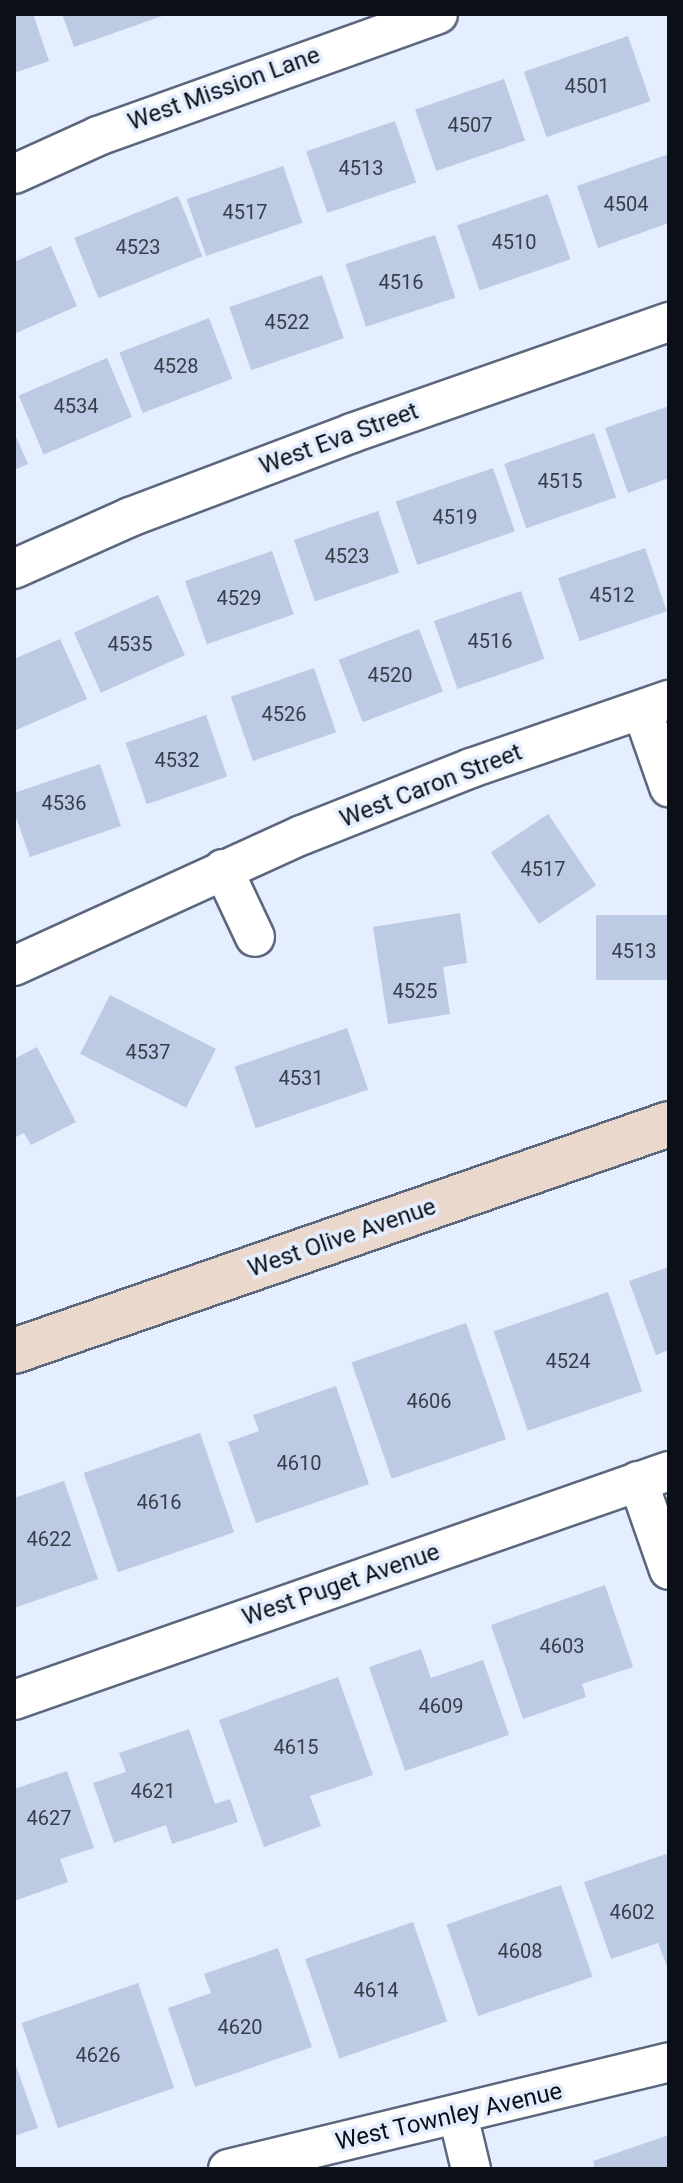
<!DOCTYPE html>
<style>
body{margin:0}
#map{position:relative;width:683px;height:2183px;overflow:hidden;background:#e5eefe;font-family:Roboto,sans-serif}
div>[style]{position:absolute}
.building>*{inset:0;background:#bccae4;transform-origin:0 0}
.roads{filter:drop-shadow(2px 0 #5b677d) drop-shadow(-2px 0 #5b677d) drop-shadow(0 2px #5b677d) drop-shadow(0 -2px #5b677d)}
.minor>*{height:38px;margin:-19px;padding:0 19px;transform-origin:19px;border-radius:19px;background:#fff}
.secondary>*{height:44px;margin:-22px;padding:0 22px;transform-origin:22px;border-radius:22px;background:#ebd8cd}
span{translate:-50% -50%;white-space:nowrap;text-align:center;line-height:1.15;-webkit-text-stroke:7px #e5eefe;paint-order:stroke}
.number-label{font-size:20px;color:#373e4b}
.number-label span{-webkit-text-stroke-width:0}
.street-label{font-size:24px;color:#0b1018}
.frame{position:absolute;inset:0;border:16px solid #0b1018;pointer-events:none}
</style>
<div id="map">
<div class="building">
<div style="clip-path:polygon(14px 14px,33px 14px,49px 61px,14px 73px)"></div>
<div style="clip-path:polygon(62px 14px,168px 14px,74px 47px)"></div>
<div style="left:628px;top:36px;width:69px;height:110px;rotate:71deg"></div>
<div style="left:504px;top:79px;width:65px;height:94px;rotate:71deg"></div>
<div style="left:395px;top:121px;width:65px;height:94px;rotate:71deg"></div>
<div style="clip-path:polygon(669px 154px,669px 223px,598px 248px,577px 186px)"></div>
<div style="left:283px;top:166px;width:60px;height:102px;rotate:71deg"></div>
<div style="left:548px;top:194px;width:69px;height:96px;rotate:71deg"></div>
<div style="left:178px;top:196px;width:65px;height:112px;rotate:68deg"></div>
<div style="left:435px;top:235px;width:66px;height:94px;rotate:72deg"></div>
<div style="clip-path:polygon(51px 246px,77px 306px,14px 334px,14px 262px)"></div>
<div style="left:322px;top:275px;width:67px;height:98px;rotate:71deg"></div>
<div style="left:209px;top:318px;width:65px;height:96px;rotate:69deg"></div>
<div style="left:107px;top:358px;width:64px;height:96px;rotate:67deg"></div>
<div style="clip-path:polygon(669px 406px,669px 478px,628px 493px,605px 428px)"></div>
<div style="clip-path:polygon(14px 432px,28px 464px,14px 470px)"></div>
<div style="left:594px;top:433px;width:68px;height:95px;rotate:71deg"></div>
<div style="left:493px;top:468px;width:67px;height:103px;rotate:71deg"></div>
<div style="left:378px;top:511px;width:65px;height:89px;rotate:71deg"></div>
<div style="left:645px;top:548px;width:67px;height:92px;rotate:71deg"></div>
<div style="left:272px;top:551px;width:67px;height:92px;rotate:71deg"></div>
<div style="left:521px;top:591px;width:72px;height:92px;rotate:71deg"></div>
<div style="left:158px;top:595px;width:66px;height:92px;rotate:66deg"></div>
<div style="left:419px;top:629px;width:67px;height:86px;rotate:69deg"></div>
<div style="clip-path:polygon(60px 639px,87px 699px,14px 731px,14px 659px)"></div>
<div style="left:314px;top:668px;width:68px;height:88px;rotate:71deg"></div>
<div style="left:206px;top:715px;width:65px;height:85px;rotate:71deg"></div>
<div style="clip-path:polygon(100px 764px,121px 826px,30px 857px,14px 812px,14px 793px)"></div>
<div style="left:548px;top:814px;width:86px;height:69px;rotate:56deg"></div>
<div style="clip-path:polygon(460px 913px,467px 963px,443px 967px,450px 1014px,388px 1024px,373px 927px)"></div>
<div style="left:669px;top:915px;width:65px;height:73px;rotate:90deg"></div>
<div style="left:110px;top:995px;width:119px;height:66px;rotate:27deg"></div>
<div style="left:347px;top:1028px;width:65px;height:119px;rotate:71deg"></div>
<div style="clip-path:polygon(37px 1047px,76px 1122px,31px 1145px,24px 1133px,14px 1138px,14px 1059px)"></div>
<div style="clip-path:polygon(669px 1267px,669px 1350px,656px 1355px,629px 1281px)"></div>
<div style="left:608px;top:1292px;width:105px;height:121px;rotate:71deg"></div>
<div style="left:466px;top:1323px;width:123px;height:121px;rotate:71deg"></div>
<div style="clip-path:polygon(336px 1386px,369px 1484px,256px 1523px,228px 1442px,259px 1431px,253px 1415px)"></div>
<div style="left:200px;top:1433px;width:105px;height:123px;rotate:71deg"></div>
<div style="clip-path:polygon(64px 1481px,98px 1579px,14px 1608px,14px 1498px)"></div>
<div style="clip-path:polygon(605px 1585px,633px 1667px,582px 1684px,586px 1697px,523px 1719px,491px 1625px)"></div>
<div style="clip-path:polygon(421px 1649px,431px 1678px,483px 1660px,509px 1735px,405px 1771px,369px 1667px)"></div>
<div style="clip-path:polygon(338px 1677px,373px 1775px,310px 1796px,321px 1826px,264px 1847px,219px 1720px)"></div>
<div style="clip-path:polygon(189px 1729px,215px 1804px,230px 1799px,238px 1822px,172px 1844px,166px 1825px,114px 1843px,93px 1783px,126px 1772px,119px 1753px)"></div>
<div style="clip-path:polygon(67px 1771px,94px 1848px,60px 1859px,68px 1882px,14px 1901px,14px 1789px)"></div>
<div style="clip-path:polygon(669px 1853px,669px 1972px,658px 1943px,611px 1959px,584px 1882px)"></div>
<div style="left:561px;top:1885px;width:97px;height:121px;rotate:71deg"></div>
<div style="left:413px;top:1922px;width:105px;height:114px;rotate:71deg"></div>
<div style="clip-path:polygon(278px 1948px,312px 2047px,195px 2087px,168px 2008px,211px 1993px,204px 1974px)"></div>
<div style="left:138px;top:1983px;width:111px;height:123px;rotate:71deg"></div>
<div style="clip-path:polygon(14px 2060px,38px 2128px,14px 2136px)"></div>
<div style="clip-path:polygon(669px 2135px,669px 2169px,595px 2169px,593px 2161px)"></div>
</div>
<div class="roads">
<div class="minor">
<div style="left:14px;top:174px;width:92px;rotate:-24.3deg"></div>
<div style="left:98px;top:136px;width:361px;rotate:-19.7deg"></div>
<div style="left:14px;top:569px;width:127px;rotate:-24.1deg"></div>
<div style="left:130px;top:517px;width:237px;rotate:-20.7deg"></div>
<div style="left:352px;top:433px;width:336px;rotate:-19.3deg"></div>
<div style="left:642px;top:710px;width:82px;rotate:70.7deg"></div>
<div style="left:223px;top:869px;width:75px;rotate:64.8deg"></div>
<div style="left:14px;top:966px;width:316px;rotate:-24.5deg"></div>
<div style="left:302px;top:835px;width:182px;rotate:-21.6deg"></div>
<div style="left:471px;top:768px;width:209px;rotate:-19deg"></div>
<div style="left:638px;top:1481px;width:94px;rotate:70.8deg"></div>
<div style="left:14px;top:1700px;width:694px;rotate:-19.27deg"></div>
<div style="left:458px;top:2115px;width:56px;rotate:76.5deg"></div>
<div style="left:228px;top:2169px;width:454px;rotate:-13.6deg"></div>
</div>
<div class="secondary">
<div style="left:14px;top:1351px;width:693px;rotate:-19.11deg"></div>
</div>
</div>
<div class="number-label">
<span style="left:587px;top:86px">4501</span>
<span style="left:470px;top:125px">4507</span>
<span style="left:361px;top:168px">4513</span>
<span style="left:626px;top:204px">4504</span>
<span style="left:245px;top:212px">4517</span>
<span style="left:514px;top:242px">4510</span>
<span style="left:138px;top:247px">4523</span>
<span style="left:401px;top:282px">4516</span>
<span style="left:287px;top:322px">4522</span>
<span style="left:176px;top:366px">4528</span>
<span style="left:76px;top:406px">4534</span>
<span style="left:560px;top:481px">4515</span>
<span style="left:455px;top:517px">4519</span>
<span style="left:347px;top:556px">4523</span>
<span style="left:612px;top:595px">4512</span>
<span style="left:239px;top:598px">4529</span>
<span style="left:490px;top:641px">4516</span>
<span style="left:130px;top:644px">4535</span>
<span style="left:390px;top:675px">4520</span>
<span style="left:284px;top:714px">4526</span>
<span style="left:177px;top:760px">4532</span>
<span style="left:64px;top:803px">4536</span>
<span style="left:543px;top:869px">4517</span>
<span style="left:634px;top:951px">4513</span>
<span style="left:415px;top:991px">4525</span>
<span style="left:148px;top:1052px">4537</span>
<span style="left:301px;top:1078px">4531</span>
<span style="left:568px;top:1361px">4524</span>
<span style="left:429px;top:1401px">4606</span>
<span style="left:299px;top:1463px">4610</span>
<span style="left:159px;top:1502px">4616</span>
<span style="left:49px;top:1539px">4622</span>
<span style="left:562px;top:1646px">4603</span>
<span style="left:441px;top:1706px">4609</span>
<span style="left:296px;top:1747px">4615</span>
<span style="left:153px;top:1791px">4621</span>
<span style="left:49px;top:1818px">4627</span>
<span style="left:632px;top:1912px">4602</span>
<span style="left:520px;top:1951px">4608</span>
<span style="left:376px;top:1990px">4614</span>
<span style="left:240px;top:2027px">4620</span>
<span style="left:98px;top:2055px">4626</span>
</div>
<div class="street-label">
<span style="left:224px;top:89px;rotate:-20deg">West Mission Lane</span>
<span style="left:339px;top:439px;rotate:-20deg">West Eva Street</span>
<span style="left:431px;top:786px;rotate:-21deg">West Caron Street</span>
<span style="left:342px;top:1238px;rotate:-19deg">West Olive Avenue</span>
<span style="left:341px;top:1585px;rotate:-19deg">West Puget Avenue</span>
<span style="left:449px;top:2117px;rotate:-13deg">West Townley Avenue</span>
</div>
<div class="frame"></div>
</div>
